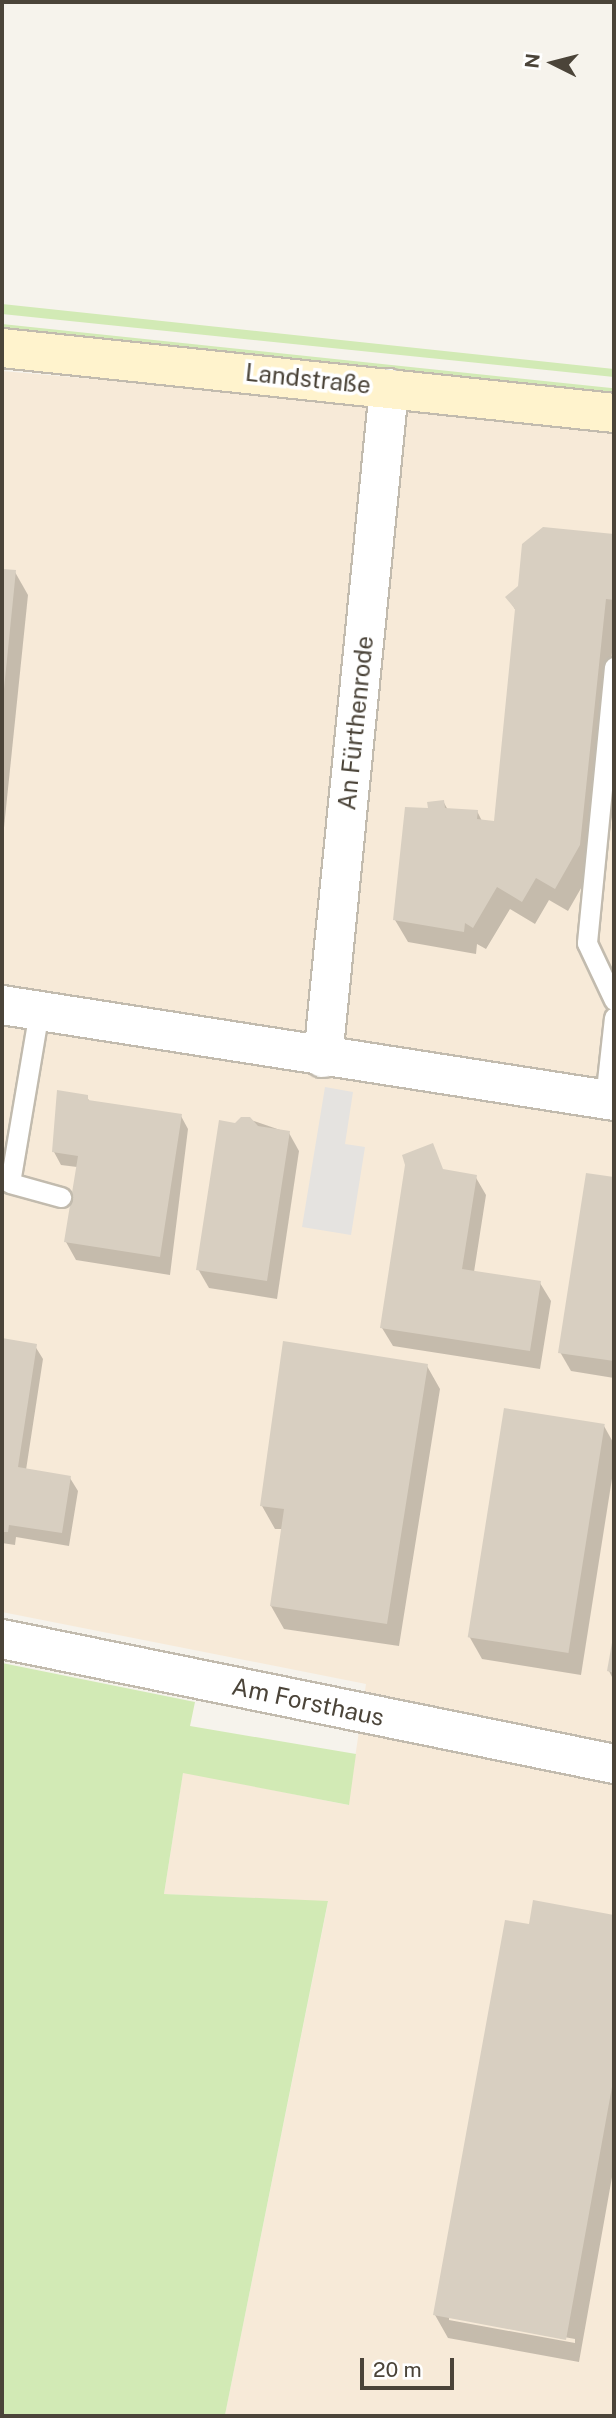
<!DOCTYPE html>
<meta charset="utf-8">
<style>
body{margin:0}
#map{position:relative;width:616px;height:2418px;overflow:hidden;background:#f6f3ec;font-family:"Public Sans",sans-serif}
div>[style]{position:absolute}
.commercial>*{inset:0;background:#f7ead8}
.green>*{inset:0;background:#d2eab5;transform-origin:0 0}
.parking>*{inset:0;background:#e5e3e0}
.shadow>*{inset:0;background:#0003}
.building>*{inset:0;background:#d8cfc1;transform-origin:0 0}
.roads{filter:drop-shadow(2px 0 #c2bbae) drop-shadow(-2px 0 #c2bbae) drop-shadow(0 2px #c2bbae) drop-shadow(0 -2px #c2bbae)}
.lane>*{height:19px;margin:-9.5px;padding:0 9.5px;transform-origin:9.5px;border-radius:9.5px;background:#fff}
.street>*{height:38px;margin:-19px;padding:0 19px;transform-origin:19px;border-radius:19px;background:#fff}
.secondary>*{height:38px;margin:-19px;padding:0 19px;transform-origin:19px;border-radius:19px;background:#fff3cd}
span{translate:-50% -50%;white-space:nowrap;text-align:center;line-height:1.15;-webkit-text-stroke:7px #fff;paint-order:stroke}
.street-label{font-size:24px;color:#4b4439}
.frame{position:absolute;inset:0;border:4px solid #4b4439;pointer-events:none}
.north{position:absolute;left:518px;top:28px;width:70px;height:70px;-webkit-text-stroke:5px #fff;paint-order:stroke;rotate:276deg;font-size:19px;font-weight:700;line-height:28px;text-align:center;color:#4b4439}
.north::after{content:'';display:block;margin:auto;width:24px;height:32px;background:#4b4439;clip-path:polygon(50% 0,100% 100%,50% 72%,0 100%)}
.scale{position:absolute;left:360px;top:2358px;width:94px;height:32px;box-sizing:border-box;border:4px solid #4b4439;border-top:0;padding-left:9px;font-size:21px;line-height:24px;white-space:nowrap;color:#4b4439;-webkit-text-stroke:5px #fff;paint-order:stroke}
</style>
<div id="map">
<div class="commercial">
<div style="clip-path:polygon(2px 371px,303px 397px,614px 433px,614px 2416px,225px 2415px,328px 1902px,164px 1894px,183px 1772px,348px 1805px,366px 1684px,2px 1612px)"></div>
</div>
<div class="green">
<div style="clip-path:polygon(2px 304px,614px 369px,614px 377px,2px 314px)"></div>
<div style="left:2px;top:324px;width:615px;height:10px;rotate:6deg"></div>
<div style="clip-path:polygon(2px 1663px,195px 1702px,190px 1726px,356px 1754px,349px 1805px,183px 1773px,164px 1894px,328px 1901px,225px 2415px,229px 2416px,2px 2416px)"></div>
</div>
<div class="parking">
<div style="clip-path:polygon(325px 1087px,353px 1092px,345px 1144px,365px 1147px,351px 1235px,302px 1227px)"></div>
</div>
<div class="shadow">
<div style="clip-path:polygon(543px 529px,614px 536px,614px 631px,592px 869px,568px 911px,549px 900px,535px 924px,510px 909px,486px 949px,477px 944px,476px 954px,408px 942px,395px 920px,431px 810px,443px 801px,448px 810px,477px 811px,482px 821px,495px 822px,517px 613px,508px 597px,519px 587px)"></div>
<div style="clip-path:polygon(2px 571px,15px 572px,28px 595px,2px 847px)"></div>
<div style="clip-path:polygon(87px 1097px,90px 1102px,181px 1116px,188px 1129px,170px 1275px,76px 1260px,66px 1242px,77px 1167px,61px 1165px,54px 1152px)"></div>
<div style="clip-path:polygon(245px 1118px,289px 1133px,299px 1151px,277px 1299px,209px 1288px,198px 1269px)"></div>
<div style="clip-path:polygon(443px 1171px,475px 1176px,486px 1195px,474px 1272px,540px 1283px,551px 1301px,540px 1369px,393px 1346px,382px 1328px)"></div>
<div style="clip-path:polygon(588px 1175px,614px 1179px,614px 1378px,571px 1371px,560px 1352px)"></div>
<div style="clip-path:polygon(2px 1340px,35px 1346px,43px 1359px,26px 1470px,70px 1478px,78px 1491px,69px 1546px,16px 1537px,15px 1545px,2px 1543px)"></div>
<div style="clip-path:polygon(427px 1366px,440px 1389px,399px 1646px,284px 1629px,271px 1606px,283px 1529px,275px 1529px,262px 1506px)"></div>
<div style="clip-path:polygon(604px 1426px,614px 1444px,614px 1466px,581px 1675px,482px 1659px,469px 1636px)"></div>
<div style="clip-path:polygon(614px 1639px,614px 1681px,609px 1671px)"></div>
<div style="clip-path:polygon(evenodd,535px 1902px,614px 1917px,614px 2166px,579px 2362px,448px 2338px,435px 2315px,535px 1902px,449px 2316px,575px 2339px,575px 2343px,449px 2320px,449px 2316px)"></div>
</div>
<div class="building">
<div style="clip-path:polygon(543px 527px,614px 534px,614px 600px,606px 599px,580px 845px,555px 889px,536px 878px,522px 902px,497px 887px,473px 928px,465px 923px,464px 932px,393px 920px,405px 807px,428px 808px,427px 802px,444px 800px,445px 808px,478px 810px,477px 819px,494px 821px,515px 609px,505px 597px,518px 586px,522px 544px)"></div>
<div style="clip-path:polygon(2px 569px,16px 570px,4px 689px,2px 689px)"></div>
<div style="clip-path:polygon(57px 1090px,88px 1095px,88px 1100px,182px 1114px,160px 1257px,64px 1242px,78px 1156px,52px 1152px)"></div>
<div style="clip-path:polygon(241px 1117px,250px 1117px,258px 1126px,290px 1131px,267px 1281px,196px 1270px,219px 1120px,235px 1123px)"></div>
<div style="clip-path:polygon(433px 1143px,443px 1169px,477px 1175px,462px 1269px,541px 1281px,530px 1351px,380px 1328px,405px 1165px,402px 1155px)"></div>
<div style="clip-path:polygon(586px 1173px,614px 1177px,614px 1361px,558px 1353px)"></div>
<div style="clip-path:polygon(2px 1338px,37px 1344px,18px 1467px,71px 1476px,62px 1533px,9px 1525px,8px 1532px,2px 1532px)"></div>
<div style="clip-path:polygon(283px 1341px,428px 1364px,387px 1624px,270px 1606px,284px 1509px,260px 1506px)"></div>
<div style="left:504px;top:1408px;width:102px;height:232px;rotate:9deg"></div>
<div style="clip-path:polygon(613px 1637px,614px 1637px,614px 1673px,607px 1671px)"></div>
<div style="clip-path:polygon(533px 1900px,614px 1915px,614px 2076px,566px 2340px,433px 2315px,505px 1920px,529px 1924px)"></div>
</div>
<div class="roads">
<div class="lane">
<div style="left:614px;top:667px;width:277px;rotate:95.6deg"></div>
<div style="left:587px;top:943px;width:63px;rotate:64.7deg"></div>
<div style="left:39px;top:1011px;width:174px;rotate:99.6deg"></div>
<div style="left:10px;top:1183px;width:53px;rotate:15.4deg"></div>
<div style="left:605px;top:1099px;width:82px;rotate:-83.7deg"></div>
</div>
<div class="street">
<div style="left:2px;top:1005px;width:619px;rotate:8.91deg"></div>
<div style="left:323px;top:1058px;width:673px;rotate:-84.37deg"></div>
<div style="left:2px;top:1639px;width:625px;rotate:11.54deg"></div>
</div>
<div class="secondary">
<div style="left:2px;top:348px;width:615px;rotate:6.06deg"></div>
</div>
</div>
<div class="street-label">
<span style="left:308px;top:379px;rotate:6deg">Landstraße</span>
<span style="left:356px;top:723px;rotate:-84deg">An Fürthenrode</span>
<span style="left:308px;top:1702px;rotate:12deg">Am Forsthaus</span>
</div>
<div class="frame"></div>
<div class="north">N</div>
<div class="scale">20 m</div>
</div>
